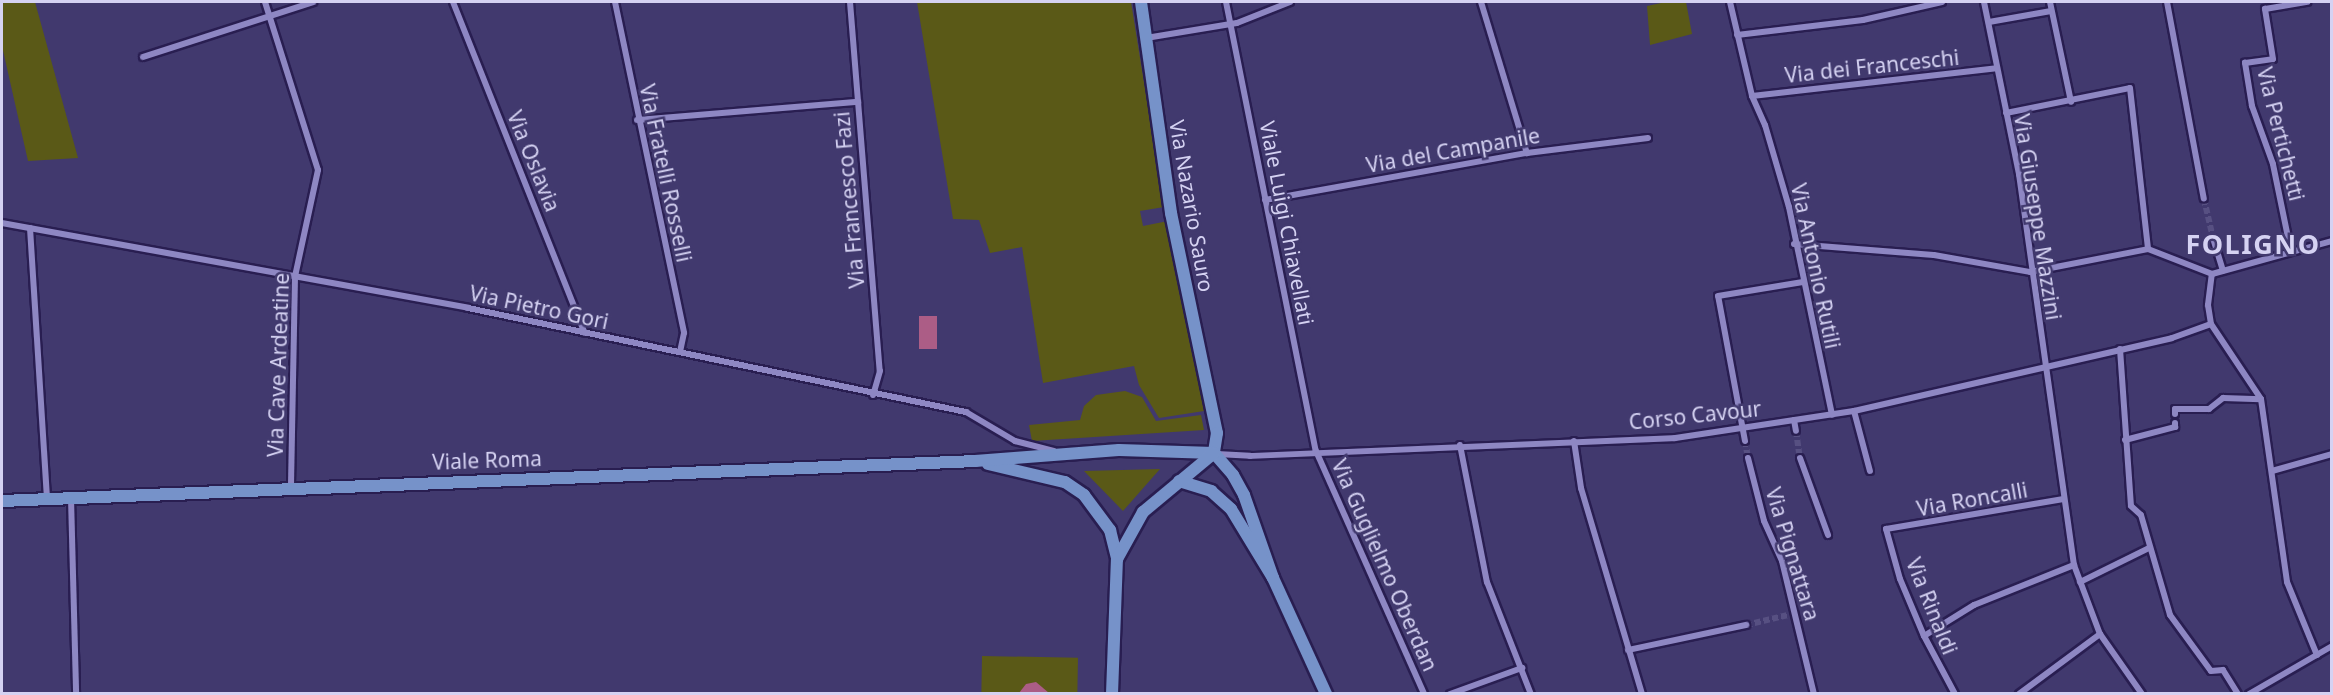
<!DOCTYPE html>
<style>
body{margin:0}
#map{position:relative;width:2333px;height:695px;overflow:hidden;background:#41396e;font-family:"Noto Sans",sans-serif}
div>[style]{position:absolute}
.green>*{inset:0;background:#5a5917;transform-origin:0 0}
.water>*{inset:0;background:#ac5d86;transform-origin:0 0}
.street-tunnel>*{height:6px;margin-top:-3px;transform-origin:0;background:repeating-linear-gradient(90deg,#575082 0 6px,transparent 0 9px)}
.roads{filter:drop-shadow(2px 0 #291e51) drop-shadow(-2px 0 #291e51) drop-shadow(0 2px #291e51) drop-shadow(0 -2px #291e51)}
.street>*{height:6px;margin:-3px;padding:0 3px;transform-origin:3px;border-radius:3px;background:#8e87c3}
.secondary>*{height:12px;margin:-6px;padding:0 6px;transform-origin:6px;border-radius:6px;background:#7692c9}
span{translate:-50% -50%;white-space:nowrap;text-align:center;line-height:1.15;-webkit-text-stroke:5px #41396e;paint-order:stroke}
.street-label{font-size:21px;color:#d5d2f2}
.district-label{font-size:27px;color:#d5d2f2;font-weight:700;letter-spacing:1.5px}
.frame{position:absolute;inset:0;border:3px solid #d5d2f2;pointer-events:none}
</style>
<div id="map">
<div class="green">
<div style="clip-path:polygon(2px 2px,35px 2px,78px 158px,28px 161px,2px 46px)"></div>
<div style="clip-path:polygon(917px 2px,1131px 2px,1164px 207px,1140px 211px,1143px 226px,1168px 221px,1204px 411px,1159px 418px,1139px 385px,1134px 366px,1043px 383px,1022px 247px,990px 253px,979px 220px,953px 219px)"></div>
<div style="clip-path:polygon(1666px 2px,1686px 2px,1692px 34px,1650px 45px,1647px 6px)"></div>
<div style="clip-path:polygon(1125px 391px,1142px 397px,1156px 421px,1201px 415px,1204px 430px,1032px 441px,1029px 425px,1080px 420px,1084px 406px,1096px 395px)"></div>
<div style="clip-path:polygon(1160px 469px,1123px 511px,1084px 471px)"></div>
<div style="left:982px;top:656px;width:96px;height:37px;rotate:1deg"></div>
</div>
<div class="water">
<div style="left:919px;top:316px;width:18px;height:33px"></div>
<div style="clip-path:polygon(1036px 682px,1049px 693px,1019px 693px,1026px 684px)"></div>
</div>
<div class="street-tunnel">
<div style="left:2204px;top:199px;width:40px;rotate:77deg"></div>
<div style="left:1796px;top:431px;width:27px;rotate:82deg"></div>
<div style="left:1745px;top:441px;width:17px;rotate:80deg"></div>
<div style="left:1746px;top:625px;width:43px;rotate:-13.4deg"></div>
</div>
<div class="roads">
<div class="street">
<div style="left:265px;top:2px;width:176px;rotate:72.5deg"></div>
<div style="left:318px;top:170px;width:108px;rotate:102.2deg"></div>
<div style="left:295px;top:276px;width:212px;rotate:91.1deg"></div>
<div style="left:453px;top:2px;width:356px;rotate:68.3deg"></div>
<div style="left:615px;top:2px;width:338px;rotate:78.2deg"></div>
<div style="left:684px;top:333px;width:19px;rotate:102deg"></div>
<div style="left:850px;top:2px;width:370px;rotate:85.4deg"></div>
<div style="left:880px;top:371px;width:25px;rotate:106deg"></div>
<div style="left:1226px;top:2px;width:458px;rotate:78.7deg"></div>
<div style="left:1316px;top:451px;width:266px;rotate:66deg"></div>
<div style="left:1481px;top:2px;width:158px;rotate:73.1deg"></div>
<div style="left:1730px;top:2px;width:97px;rotate:76.8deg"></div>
<div style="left:1752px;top:96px;width:32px;rotate:66deg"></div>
<div style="left:1765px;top:125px;width:85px;rotate:73.7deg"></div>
<div style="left:1789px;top:207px;width:212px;rotate:78.3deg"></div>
<div style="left:1984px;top:2px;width:176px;rotate:78.5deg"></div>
<div style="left:2019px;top:174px;width:395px;rotate:82deg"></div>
<div style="left:2074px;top:565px;width:74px;rotate:69.4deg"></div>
<div style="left:2100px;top:634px;width:73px;rotate:55deg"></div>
<div style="left:2050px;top:2px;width:102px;rotate:78.1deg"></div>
<div style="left:2167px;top:2px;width:200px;rotate:79.4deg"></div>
<div style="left:1989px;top:22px;width:63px;rotate:-10.1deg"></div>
<div style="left:1737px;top:35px;width:127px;rotate:-6.8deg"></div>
<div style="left:1863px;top:20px;width:81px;rotate:-12.8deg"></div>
<div style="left:1146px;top:38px;width:92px;rotate:-9.4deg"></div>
<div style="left:1237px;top:23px;width:57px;rotate:-21.6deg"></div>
<div style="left:143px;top:57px;width:179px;rotate:-17.9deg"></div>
<div style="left:1752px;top:96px;width:246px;rotate:-6.5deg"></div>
<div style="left:2006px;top:113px;width:126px;rotate:-11.4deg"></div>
<div style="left:2130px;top:88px;width:162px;rotate:83.6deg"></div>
<div style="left:637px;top:120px;width:222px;rotate:-4.7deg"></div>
<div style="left:1265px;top:200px;width:266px;rotate:-10.2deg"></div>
<div style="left:1527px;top:153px;width:122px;rotate:-7.1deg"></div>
<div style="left:2px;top:223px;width:474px;rotate:10.3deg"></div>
<div style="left:468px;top:308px;width:509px;rotate:11.8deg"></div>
<div style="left:966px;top:412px;width:57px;rotate:30.6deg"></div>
<div style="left:1015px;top:441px;width:40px;rotate:14.4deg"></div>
<div style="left:30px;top:228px;width:272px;rotate:86.4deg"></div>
<div style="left:2213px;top:238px;width:34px;rotate:73deg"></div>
<div style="left:1794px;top:244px;width:140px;rotate:4.5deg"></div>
<div style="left:1934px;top:255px;width:97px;rotate:10deg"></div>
<div style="left:2030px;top:272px;width:120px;rotate:-11deg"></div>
<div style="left:2148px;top:249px;width:69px;rotate:21.3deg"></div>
<div style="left:2212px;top:274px;width:124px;rotate:-15.4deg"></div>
<div style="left:2291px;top:252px;width:90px;rotate:-101.6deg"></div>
<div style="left:2273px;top:164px;width:62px;rotate:-109.9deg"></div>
<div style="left:2252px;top:106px;width:44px;rotate:-99.2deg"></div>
<div style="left:2245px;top:63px;width:28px;rotate:-8deg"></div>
<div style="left:2273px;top:59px;width:51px;rotate:-99.1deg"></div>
<div style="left:2265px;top:9px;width:43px;rotate:-9.5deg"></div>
<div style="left:2211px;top:324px;width:90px;rotate:56.3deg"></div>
<div style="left:2120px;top:349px;width:157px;rotate:86deg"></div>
<div style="left:2131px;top:506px;width:13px;rotate:42deg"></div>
<div style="left:2141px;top:515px;width:104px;rotate:73.8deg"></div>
<div style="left:2170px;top:615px;width:69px;rotate:53.8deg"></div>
<div style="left:2211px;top:671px;width:12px;rotate:-5deg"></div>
<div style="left:2223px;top:670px;width:28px;rotate:58deg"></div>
<div style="left:1854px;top:411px;width:62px;rotate:75.1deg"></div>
<div style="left:2175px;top:414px;width:5px;rotate:-90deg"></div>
<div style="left:2175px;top:409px;width:34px"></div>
<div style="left:2209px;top:409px;width:18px;rotate:-38deg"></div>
<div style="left:2223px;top:398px;width:38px;rotate:2deg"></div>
<div style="left:2261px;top:399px;width:185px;rotate:81.9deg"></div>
<div style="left:2287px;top:582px;width:79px;rotate:67.7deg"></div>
<div style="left:1794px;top:420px;width:11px;rotate:80deg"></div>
<div style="left:2125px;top:440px;width:52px;rotate:-14.6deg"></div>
<div style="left:2175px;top:427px;width:4px;rotate:-90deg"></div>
<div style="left:1574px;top:441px;width:48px;rotate:81.5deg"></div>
<div style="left:1581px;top:488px;width:215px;rotate:73.5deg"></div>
<div style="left:1745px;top:441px;width:147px;rotate:-100.5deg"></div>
<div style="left:1718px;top:296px;width:86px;rotate:-9.4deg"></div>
<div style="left:1460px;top:445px;width:140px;rotate:78.9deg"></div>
<div style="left:1487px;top:582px;width:120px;rotate:68.6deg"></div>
<div style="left:1217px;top:454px;width:33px;rotate:3deg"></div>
<div style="left:1250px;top:456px;width:425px;rotate:-2.4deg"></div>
<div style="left:1675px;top:438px;width:181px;rotate:-8.6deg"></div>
<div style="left:1854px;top:411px;width:326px;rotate:-12.9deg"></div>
<div style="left:2172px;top:338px;width:41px;rotate:-19.7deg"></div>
<div style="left:2211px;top:324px;width:19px;rotate:-99deg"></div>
<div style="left:2208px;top:305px;width:31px;rotate:-83deg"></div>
<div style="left:1748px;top:458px;width:65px;rotate:75.7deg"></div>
<div style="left:1764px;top:521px;width:44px;rotate:65.8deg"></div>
<div style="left:1782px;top:561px;width:137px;rotate:76.5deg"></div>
<div style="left:1800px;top:458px;width:82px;rotate:70deg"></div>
<div style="left:2272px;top:471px;width:62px;rotate:-15.8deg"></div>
<div style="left:71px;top:498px;width:196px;rotate:88.5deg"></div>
<div style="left:2080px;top:582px;width:77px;rotate:-26.2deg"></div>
<div style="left:1924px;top:636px;width:59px;rotate:-31.8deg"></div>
<div style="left:1974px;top:605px;width:108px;rotate:-21.8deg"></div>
<div style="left:1628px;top:650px;width:121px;rotate:-12deg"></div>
<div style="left:1450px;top:694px;width:77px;rotate:-19.9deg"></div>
<div style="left:1955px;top:694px;width:66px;rotate:-118.1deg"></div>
<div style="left:1924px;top:636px;width:62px;rotate:-112.8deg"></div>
<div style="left:1900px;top:579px;width:52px;rotate:-105.6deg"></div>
<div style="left:1886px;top:529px;width:180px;rotate:-9.6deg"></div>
<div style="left:2019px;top:694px;width:101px;rotate:-36.5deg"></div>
<div style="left:2249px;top:694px;width:96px;rotate:-30deg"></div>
</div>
<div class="secondary">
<div style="left:1141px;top:2px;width:213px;rotate:81.9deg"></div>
<div style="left:1171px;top:213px;width:225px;rotate:78.2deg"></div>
<div style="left:1217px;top:433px;width:20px;rotate:99deg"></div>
<div style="left:1214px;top:453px;width:29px;rotate:49deg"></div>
<div style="left:1233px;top:475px;width:23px;rotate:61deg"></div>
<div style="left:1244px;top:495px;width:88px;rotate:70.7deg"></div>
<div style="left:988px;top:464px;width:79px;rotate:13.2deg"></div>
<div style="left:1065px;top:482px;width:23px;rotate:34deg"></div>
<div style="left:1084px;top:495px;width:44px;rotate:53.4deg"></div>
<div style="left:1110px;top:530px;width:30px;rotate:76deg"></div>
<div style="left:1179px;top:481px;width:34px;rotate:17deg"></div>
<div style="left:1211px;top:491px;width:27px;rotate:42deg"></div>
<div style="left:1231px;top:509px;width:81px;rotate:58.7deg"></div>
<div style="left:1273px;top:578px;width:128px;rotate:65.4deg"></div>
<div style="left:2px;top:501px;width:974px;rotate:-2.35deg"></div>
<div style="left:975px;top:461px;width:144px;rotate:-4.4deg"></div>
<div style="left:1119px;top:450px;width:95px;rotate:1.8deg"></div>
<div style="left:1112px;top:694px;width:135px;rotate:-87.9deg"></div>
<div style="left:1117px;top:559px;width:54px;rotate:-61deg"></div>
<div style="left:1143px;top:512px;width:92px;rotate:-39.7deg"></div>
</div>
</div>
<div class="street-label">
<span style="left:1872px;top:66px;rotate:-6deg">Via dei Franceschi</span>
<span style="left:2281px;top:134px;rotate:76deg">Via Pertichetti</span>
<span style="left:1453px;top:150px;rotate:-10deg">Via del Campanile</span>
<span style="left:534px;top:161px;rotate:68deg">Via Oslavia</span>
<span style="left:666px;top:173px;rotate:78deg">Via Fratelli Rosselli</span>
<span style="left:849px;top:200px;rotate:-95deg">Via Francesco Fazi</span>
<span style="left:1192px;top:206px;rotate:80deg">Via Nazario Sauro</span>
<span style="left:2038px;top:217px;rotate:81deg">Via Giuseppe Mazzini</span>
<span style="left:1287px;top:223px;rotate:79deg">Viale Luigi Chiavellati</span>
<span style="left:1816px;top:266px;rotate:78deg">Via Antonio Rutili</span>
<span style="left:539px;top:307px;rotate:12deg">Via Pietro Gori</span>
<span style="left:278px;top:365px;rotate:-88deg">Via Cave Ardeatine</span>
<span style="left:1695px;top:415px;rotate:-6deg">Corso Cavour</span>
<span style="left:487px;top:460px;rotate:-2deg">Viale Roma</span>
<span style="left:1972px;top:499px;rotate:-10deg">Via Roncalli</span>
<span style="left:1793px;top:554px;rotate:73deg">Via Pignattara</span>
<span style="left:1385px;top:565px;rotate:66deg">Via Guglielmo Oberdan</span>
<span style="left:1932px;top:606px;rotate:68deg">Via Rinaldi</span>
</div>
<div class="district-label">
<span style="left:2253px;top:244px">FOLIGNO</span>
</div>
<div class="frame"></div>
</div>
